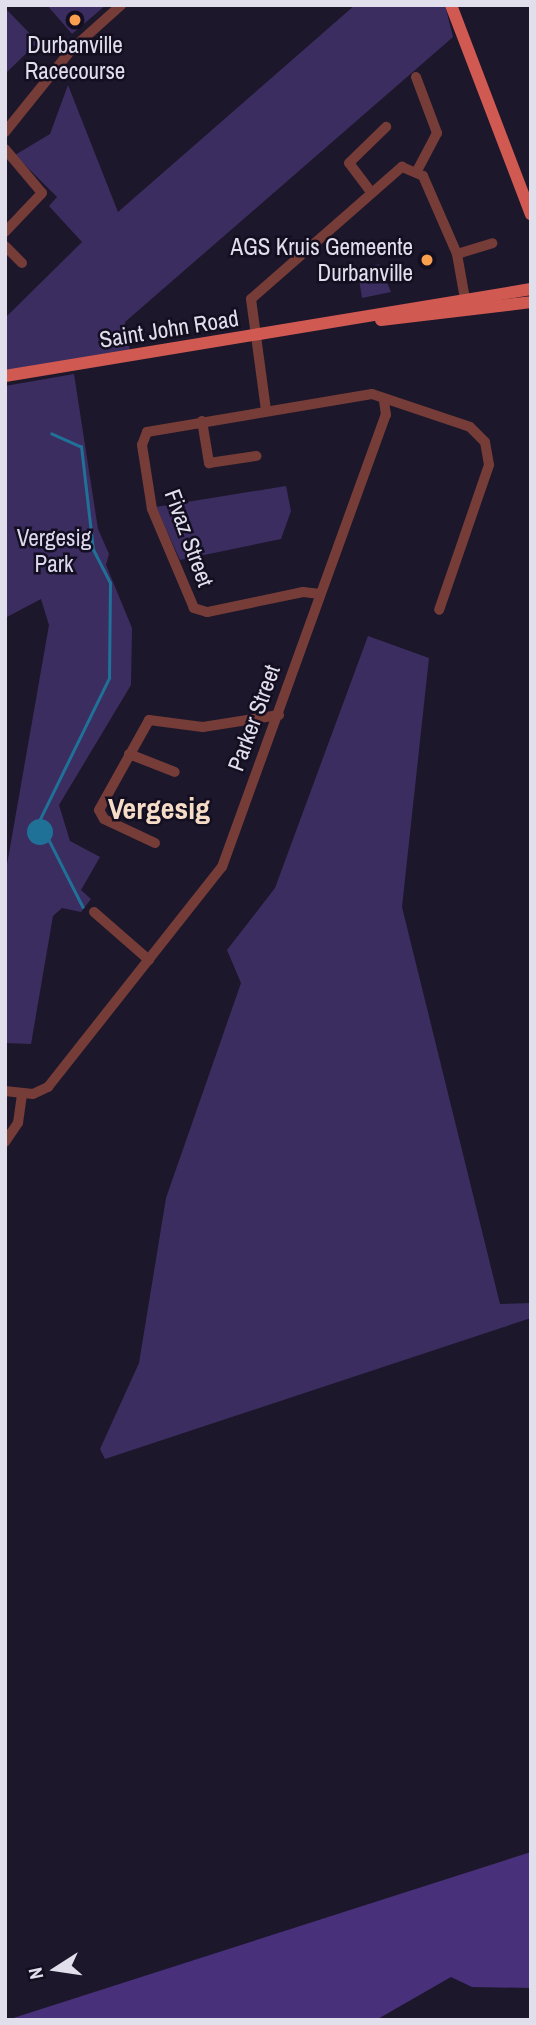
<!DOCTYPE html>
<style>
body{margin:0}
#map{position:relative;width:536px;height:2025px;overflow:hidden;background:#1c172a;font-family:"Archivo Narrow",sans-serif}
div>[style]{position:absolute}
.green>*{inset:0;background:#3c2d60}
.forest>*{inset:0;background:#48307a}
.water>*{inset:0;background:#207197}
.round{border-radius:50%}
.stream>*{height:2.5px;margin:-1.25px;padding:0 1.25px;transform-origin:1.25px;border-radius:1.25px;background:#207197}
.minor>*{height:10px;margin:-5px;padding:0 5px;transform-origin:5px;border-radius:5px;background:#763c38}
.major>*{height:12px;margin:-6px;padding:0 6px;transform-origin:6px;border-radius:6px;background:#d05952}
.dots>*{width:19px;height:19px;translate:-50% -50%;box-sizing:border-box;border:4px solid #130e20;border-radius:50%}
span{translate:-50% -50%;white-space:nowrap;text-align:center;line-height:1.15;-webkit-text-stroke:5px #130e20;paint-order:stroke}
.poi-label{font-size:23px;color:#e2dfed}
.right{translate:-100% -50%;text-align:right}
.street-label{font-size:23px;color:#e2dfed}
.park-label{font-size:23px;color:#dcd8ed}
.district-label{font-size:30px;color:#f6dcc7;font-weight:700}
.frame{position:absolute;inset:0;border:7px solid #e2dfed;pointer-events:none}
.north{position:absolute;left:21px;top:1934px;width:70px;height:70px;-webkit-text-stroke:5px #130e20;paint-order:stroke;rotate:258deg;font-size:19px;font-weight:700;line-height:28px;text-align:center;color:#e2dfed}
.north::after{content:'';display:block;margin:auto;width:24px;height:32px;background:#e2dfed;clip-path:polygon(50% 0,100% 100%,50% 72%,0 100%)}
</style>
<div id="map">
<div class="green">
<div style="clip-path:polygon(47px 5px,106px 5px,72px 34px)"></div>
<div style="clip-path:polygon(355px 5px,445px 5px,453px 37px,125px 322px,130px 351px,5px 371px,5px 318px,82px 242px,49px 206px,57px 197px,15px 155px,50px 134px,68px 85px,118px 212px)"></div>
<div style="clip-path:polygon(7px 10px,38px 42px,6px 73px,5px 11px)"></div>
<div style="clip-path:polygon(379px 264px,391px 292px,362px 298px,358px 273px)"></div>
<div style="clip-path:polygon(74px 374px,98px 529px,109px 554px,106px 565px,132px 628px,131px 685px,59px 805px,70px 841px,100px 857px,81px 890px,91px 899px,81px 912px,62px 908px,53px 916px,31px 1044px,5px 1043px,5px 876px,49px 625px,41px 599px,5px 618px,5px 386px)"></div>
<div style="clip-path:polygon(286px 486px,291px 511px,281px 539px,180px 560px,156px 507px)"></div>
<div style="clip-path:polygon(368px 636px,429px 658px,402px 907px,500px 1304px,531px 1303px,531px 1318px,105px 1459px,100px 1449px,139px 1363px,166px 1198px,241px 983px,227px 950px,275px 888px)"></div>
</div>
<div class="forest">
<div style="clip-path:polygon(531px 1852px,531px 1988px,472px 1987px,451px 1977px,376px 2020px,7px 2020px)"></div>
</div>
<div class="water">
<div class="round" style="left:27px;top:819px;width:26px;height:26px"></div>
</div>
<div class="stream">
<div style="left:40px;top:819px;width:157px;rotate:-63.9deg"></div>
<div style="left:109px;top:678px;width:95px;rotate:-89.4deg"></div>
<div style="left:110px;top:583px;width:37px;rotate:-117deg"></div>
<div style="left:93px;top:550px;width:104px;rotate:-96.6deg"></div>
<div style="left:81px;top:447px;width:32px;rotate:-156deg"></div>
<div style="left:48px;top:838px;width:77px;rotate:63.1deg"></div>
</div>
<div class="minor">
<div style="left:416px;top:77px;width:60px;rotate:69.4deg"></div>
<div style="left:437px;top:133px;width:41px;rotate:117.8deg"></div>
<div style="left:5px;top:132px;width:107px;rotate:-51.1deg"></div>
<div style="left:72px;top:49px;width:66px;rotate:-41.9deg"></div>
<div style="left:5px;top:149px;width:57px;rotate:49.9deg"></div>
<div style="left:42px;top:193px;width:54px;rotate:133.5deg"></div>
<div style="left:371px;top:192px;width:36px;rotate:-127deg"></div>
<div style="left:349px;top:163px;width:52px;rotate:-44.2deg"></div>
<div style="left:5px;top:246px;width:24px;rotate:45deg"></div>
<div style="left:457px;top:254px;width:37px;rotate:-17deg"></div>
<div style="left:266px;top:410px;width:112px;rotate:-97.7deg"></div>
<div style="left:251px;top:299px;width:201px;rotate:-41.2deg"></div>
<div style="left:402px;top:167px;width:23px;rotate:23deg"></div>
<div style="left:423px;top:176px;width:85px;rotate:66.4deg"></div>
<div style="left:457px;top:254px;width:46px;rotate:79.9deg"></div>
<div style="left:202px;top:421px;width:43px;rotate:80.5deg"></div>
<div style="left:209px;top:463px;width:48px;rotate:-8.5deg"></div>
<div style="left:320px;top:594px;width:17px;rotate:-173deg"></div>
<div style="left:303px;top:592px;width:98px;rotate:168.2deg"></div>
<div style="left:207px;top:612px;width:14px;rotate:-163deg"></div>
<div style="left:194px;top:608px;width:108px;rotate:-113deg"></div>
<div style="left:152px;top:509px;width:65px;rotate:-98.9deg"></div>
<div style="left:142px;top:445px;width:14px;rotate:-69deg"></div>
<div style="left:147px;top:432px;width:228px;rotate:-9.6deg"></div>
<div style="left:372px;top:394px;width:103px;rotate:18.6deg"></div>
<div style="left:470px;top:427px;width:21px;rotate:45deg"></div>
<div style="left:485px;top:442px;width:23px;rotate:80deg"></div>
<div style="left:489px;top:465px;width:153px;rotate:109deg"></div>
<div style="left:129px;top:754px;width:49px;rotate:21.4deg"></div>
<div style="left:155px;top:843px;width:56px;rotate:-154.8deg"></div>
<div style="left:104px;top:819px;width:10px;rotate:-119deg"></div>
<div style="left:99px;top:810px;width:103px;rotate:-60.9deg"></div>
<div style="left:149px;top:720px;width:54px;rotate:7.4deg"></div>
<div style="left:203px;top:727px;width:77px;rotate:-9deg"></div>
<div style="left:94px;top:912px;width:73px;rotate:41.1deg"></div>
<div style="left:5px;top:1091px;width:28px;rotate:6deg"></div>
<div style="left:33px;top:1094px;width:17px;rotate:-25deg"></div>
<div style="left:48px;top:1087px;width:280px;rotate:-51.7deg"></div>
<div style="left:222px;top:867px;width:481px;rotate:-70.1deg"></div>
<div style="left:386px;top:415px;width:14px;rotate:-98deg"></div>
<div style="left:5px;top:1142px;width:23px;rotate:-56deg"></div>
<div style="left:18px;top:1123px;width:30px;rotate:-82deg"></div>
</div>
<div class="major">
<div style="left:451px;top:5px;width:224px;rotate:69.1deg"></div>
<div style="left:381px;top:320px;width:151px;rotate:-6.8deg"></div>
<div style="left:5px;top:376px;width:533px;rotate:-9.39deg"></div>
</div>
<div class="dots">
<div style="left:75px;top:20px;background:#f99f4d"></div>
<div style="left:427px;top:260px;background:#f99f4d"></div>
</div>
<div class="poi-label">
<span style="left:75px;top:58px">Durbanville<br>Racecourse</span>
<span class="right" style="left:413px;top:260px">AGS Kruis Gemeente<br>Durbanville</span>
</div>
<div class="street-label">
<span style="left:169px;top:329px;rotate:-9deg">Saint John Road</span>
<span style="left:189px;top:538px;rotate:70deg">Fivaz Street</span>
<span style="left:254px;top:718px;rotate:-70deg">Parker Street</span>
</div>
<div class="park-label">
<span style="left:54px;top:551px">Vergesig<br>Park</span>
</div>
<div class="district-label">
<span style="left:159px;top:808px">Vergesig</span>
</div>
<div class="frame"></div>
<div class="north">N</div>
</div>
